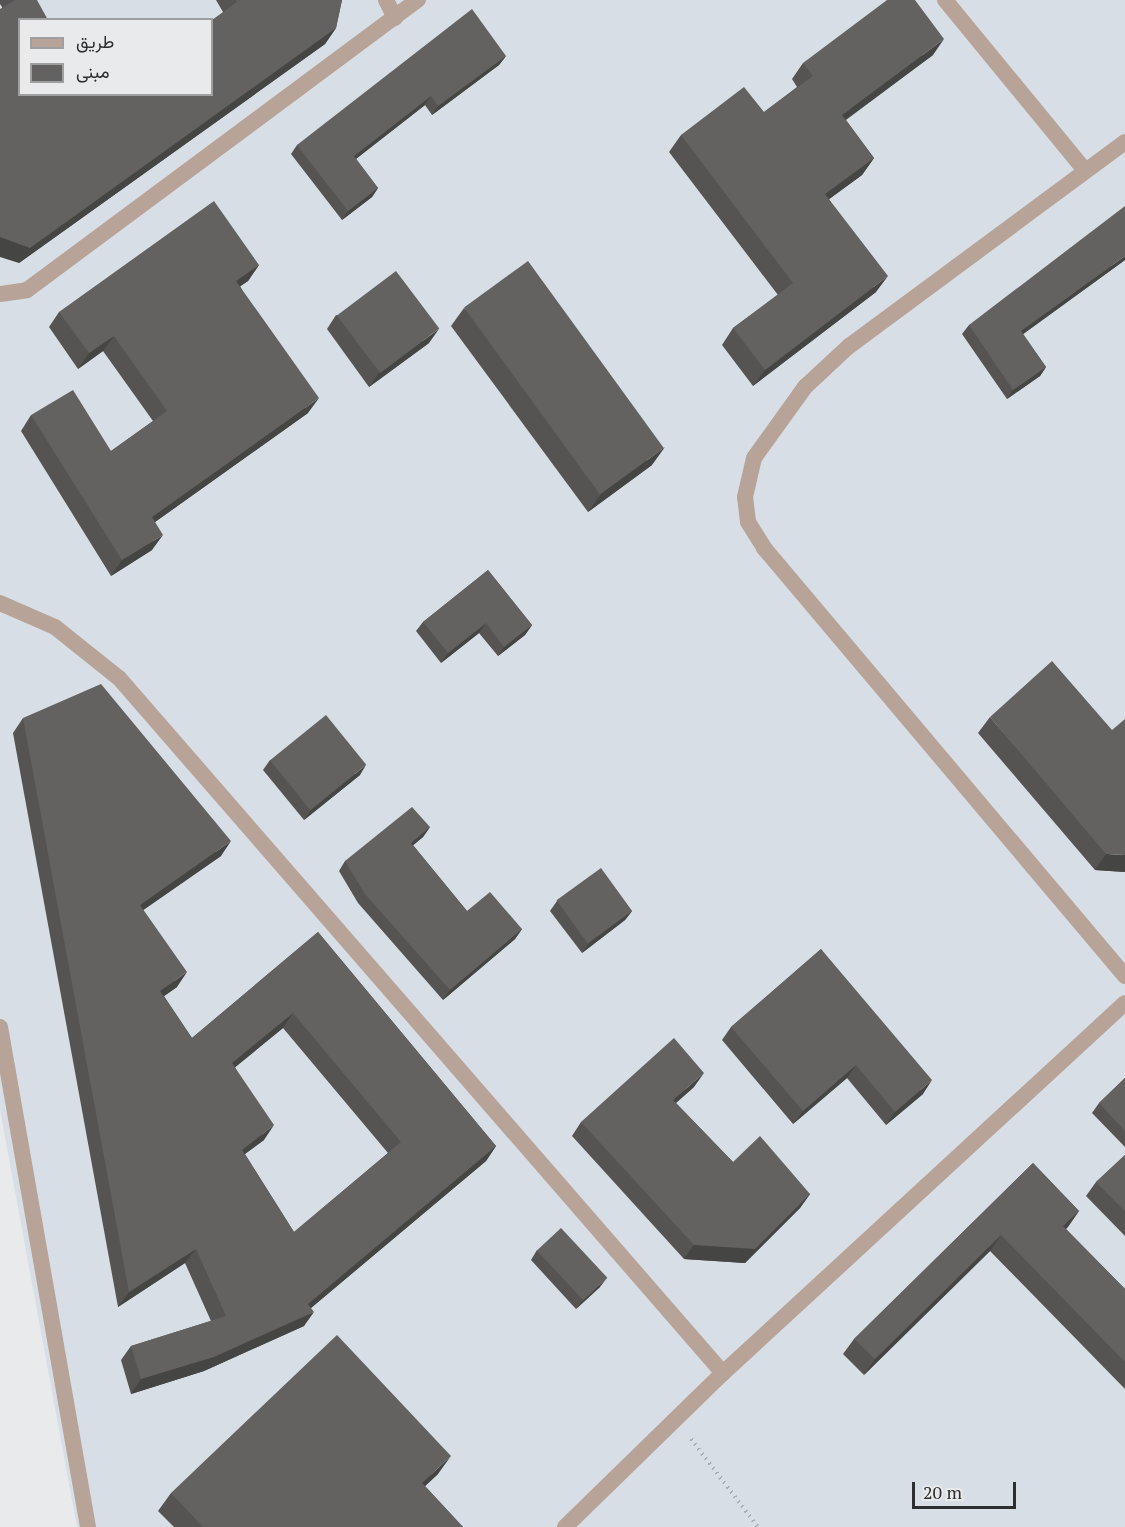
<!DOCTYPE html>
<meta charset="utf-8">
<style>
body{margin:0}
#map{position:relative;width:1125px;height:1527px;overflow:hidden;background:#e9eaec;font-family:"PT Serif",Vazirmatn,serif}
div>[style]{position:absolute}
.built>*{inset:0;background:#d7dee5}
.path>*{height:4px;margin-top:-2px;transform-origin:0;background:repeating-linear-gradient(90deg,#abacae 0 1.5px,transparent 0 6px)}
.service>*{height:16px;margin:-8px;padding:0 8px;transform-origin:8px;border-radius:8px;background:#b7a397}
.minor>*{height:16px;margin:-8px;padding:0 8px;transform-origin:8px;border-radius:8px;background:#b7a397}
.tertiary>*{height:16px;margin:-8px;padding:0 8px;transform-origin:8px;border-radius:8px;background:#b7a397}
.wall>*{inset:0;background:#555453}
.shaded-wall>*{inset:0;background:#454543}
.building>*{inset:0;background:#636260;transform-origin:0 0}
span{translate:-50% -50%;white-space:nowrap;text-align:center;line-height:1.15;-webkit-text-stroke:6px #e9eaec;paint-order:stroke}
.legend{position:absolute;left:18px;top:18px;width:195px;height:78px;box-sizing:border-box;background:#e9eaec;border:2px solid #9e9fa0;margin:0;padding:8px 10px;list-style:none;font-size:18px;color:#2d2e2e}
.legend li{display:flex;align-items:center;gap:12px;height:30px}
.legend b{width:30px;border:2px solid #9e9fa0}
.scale{position:absolute;left:912px;top:1482px;width:104px;height:27px;box-sizing:border-box;border:3px solid #2d2e2e;border-top:0;padding-left:8px;font-size:18px;line-height:21px;white-space:nowrap;color:#2d2e2e;-webkit-text-stroke:4px #e9eaec;paint-order:stroke}
</style>
<div id="map">
<div class="built">
<div style="clip-path:polygon(evenodd,0 0,1125px 0,1125px 1527px,77px 1527px,0 1110px,0 0,20px 20px,212px 20px,212px 94px,20px 94px,20px 20px)"></div>
</div>
<div class="path">
<div style="left:691px;top:1439px;width:111px;rotate:52.7deg"></div>
</div>
<div class="service">
<div style="left:386px;top:0;width:20px;rotate:63deg"></div>
<div style="left:945px;top:0;width:217px;rotate:50.6deg"></div>
<div style="left:1125px;top:142px;width:343px;rotate:143.5deg"></div>
<div style="left:849px;top:346px;width:60px;rotate:137deg"></div>
<div style="left:805px;top:387px;width:87px;rotate:125.7deg"></div>
<div style="left:754px;top:458px;width:40px;rotate:103deg"></div>
<div style="left:745px;top:497px;width:25px;rotate:83deg"></div>
<div style="left:748px;top:522px;width:31px;rotate:58deg"></div>
<div style="left:764px;top:548px;width:560px;rotate:49.85deg"></div>
<div style="left:0;top:294px;width:27px;rotate:-8deg"></div>
<div style="left:27px;top:290px;width:487px;rotate:-36.6deg"></div>
<div style="left:0;top:603px;width:60px;rotate:23.6deg"></div>
<div style="left:55px;top:627px;width:82px;rotate:38.6deg"></div>
<div style="left:119px;top:678px;width:921px;rotate:49.01deg"></div>
</div>
<div class="minor">
<div style="left:565px;top:1527px;width:221px;rotate:-44.3deg"></div>
<div style="left:723px;top:1373px;width:546px;rotate:-42.63deg"></div>
</div>
<div class="tertiary">
<div style="left:0;top:1027px;width:508px;rotate:80.02deg"></div>
</div>
<div class="wall">
<div style="clip-path:polygon(0 0,37px 0,20px 94px,212px 94px,223px 12px,216px 0,342px 0,336px 28px,325px 44px,19px 263px,2px 7px,0 4px)"></div>
<div style="clip-path:polygon(933px 55px,846px 120px,874px 158px,862px 175px,829px 199px,876px 292px,753px 386px,722px 345px,733px 328px,778px 295px,669px 152px,681px 135px,764px 112px,797px 87px,792px 79px,803px 63px)"></div>
<div style="clip-path:polygon(506px 56px,499px 65px,432px 115px,425px 105px,356px 159px,378px 188px,372px 197px,342px 220px,291px 154px,297px 145px)"></div>
<div style="clip-path:polygon(1125px 260px,1023px 334px,1046px 367px,1040px 376px,1007px 399px,962px 334px,969px 325px)"></div>
<div style="clip-path:polygon(259px 265px,248px 281px,240px 286px,308px 413px,155px 522px,152px 550px,111px 576px,21px 431px,31px 415px,111px 451px,153px 421px,103px 351px,78px 369px,49px 327px,59px 312px)"></div>
<div style="clip-path:polygon(464px 308px,652px 465px,588px 512px,451px 326px)"></div>
<div style="clip-path:polygon(336px 315px,429px 343px,369px 387px,327px 329px)"></div>
<div style="clip-path:polygon(488px 570px,532px 625px,525px 635px,498px 656px,479px 633px,441px 663px,416px 631px,423px 622px)"></div>
<div style="clip-path:polygon(990px 717px,1125px 872px,1095px 870px,978px 733px)"></div>
<div style="clip-path:polygon(evenodd,23px 718px,221px 856px,143px 910px,177px 987px,164px 996px,192px 1038px,318px 932px,496px 1146px,486px 1161px,311px 1308px,304px 1326px,204px 1371px,131px 1394px,121px 1360px,131px 1346px,211px 1321px,185px 1263px,118px 1307px,13px 733px,23px 718px,283px 1028px,388px 1153px,294px 1232px,245px 1154px,264px 1140px,235px 1067px,283px 1028px)"></div>
<div style="clip-path:polygon(270px 760px,360px 775px,304px 820px,263px 770px)"></div>
<div style="clip-path:polygon(430px 827px,423px 837px,413px 845px,467px 911px,522px 929px,515px 939px,443px 1000px,358px 903px,339px 871px,345px 861px)"></div>
<div style="clip-path:polygon(557px 901px,632px 911px,625px 920px,582px 953px,550px 911px)"></div>
<div style="clip-path:polygon(821px 949px,923px 1094px,886px 1125px,847px 1078px,793px 1124px,722px 1040px,731px 1027px)"></div>
<div style="clip-path:polygon(1125px 1078px,1125px 1147px,1092px 1113px,1099px 1103px)"></div>
<div style="clip-path:polygon(694px 1087px,676px 1103px,733px 1162px,810px 1194px,800px 1208px,745px 1263px,684px 1259px,572px 1136px,581px 1122px)"></div>
<div style="clip-path:polygon(1125px 1155px,1125px 1236px,1086px 1196px,1096px 1182px)"></div>
<div style="clip-path:polygon(1033px 1163px,1079px 1211px,1066px 1229px,1125px 1289px,1125px 1389px,990px 1251px,864px 1375px,843px 1354px,854px 1339px)"></div>
<div style="clip-path:polygon(537px 1250px,600px 1287px,576px 1309px,531px 1260px)"></div>
<div style="clip-path:polygon(438px 1474px,425px 1486px,463px 1527px,174px 1527px,158px 1511px,171px 1493px)"></div>
</div>
<div class="shaded-wall">
<div style="clip-path:polygon(336px 28px,325px 44px,19px 263px,0 257px,0 237px)"></div>
<div style="clip-path:polygon(944px 39px,933px 55px,830px 131px,842px 115px)"></div>
<div style="clip-path:polygon(506px 56px,499px 65px,432px 115px,438px 106px)"></div>
<div style="clip-path:polygon(431px 96px,425px 105px,348px 165px,354px 156px)"></div>
<div style="clip-path:polygon(874px 158px,862px 175px,813px 211px,825px 194px)"></div>
<div style="clip-path:polygon(378px 188px,372px 197px,342px 220px,348px 211px)"></div>
<div style="clip-path:polygon(1125px 256px,1125px 260px,1015px 340px,1021px 331px)"></div>
<div style="clip-path:polygon(259px 265px,248px 281px,225px 297px,236px 281px)"></div>
<div style="clip-path:polygon(888px 276px,876px 292px,753px 386px,765px 370px)"></div>
<div style="clip-path:polygon(439px 329px,429px 343px,369px 387px,379px 373px)"></div>
<div style="clip-path:polygon(114px 336px,103px 351px,78px 369px,89px 353px)"></div>
<div style="clip-path:polygon(1046px 367px,1040px 376px,1007px 399px,1013px 390px)"></div>
<div style="clip-path:polygon(319px 398px,308px 413px,141px 532px,152px 517px)"></div>
<div style="clip-path:polygon(665px 447px,652px 465px,588px 512px,601px 494px)"></div>
<div style="clip-path:polygon(163px 535px,152px 550px,111px 576px,122px 560px)"></div>
<div style="clip-path:polygon(486px 623px,479px 633px,441px 663px,448px 653px)"></div>
<div style="clip-path:polygon(532px 625px,525px 635px,498px 656px,504px 647px)"></div>
<div style="clip-path:polygon(366px 765px,360px 775px,304px 820px,311px 810px)"></div>
<div style="clip-path:polygon(430px 827px,423px 837px,404px 853px,411px 843px)"></div>
<div style="clip-path:polygon(231px 841px,221px 856px,129px 920px,140px 905px)"></div>
<div style="clip-path:polygon(1106px 854px,1125px 855px,1125px 872px,1095px 870px)"></div>
<div style="clip-path:polygon(632px 911px,625px 920px,582px 953px,589px 943px)"></div>
<div style="clip-path:polygon(522px 929px,515px 939px,443px 1000px,450px 990px)"></div>
<div style="clip-path:polygon(187px 972px,177px 987px,150px 1006px,160px 991px)"></div>
<div style="clip-path:polygon(293px 1013px,283px 1028px,222px 1078px,232px 1063px)"></div>
<div style="clip-path:polygon(856px 1065px,847px 1078px,793px 1124px,803px 1111px)"></div>
<div style="clip-path:polygon(704px 1073px,694px 1087px,663px 1114px,673px 1100px)"></div>
<div style="clip-path:polygon(932px 1080px,923px 1094px,886px 1125px,895px 1112px)"></div>
<div style="clip-path:polygon(274px 1125px,264px 1140px,231px 1164px,242px 1150px)"></div>
<div style="clip-path:polygon(496px 1146px,486px 1161px,299px 1318px,314px 1312px,304px 1326px,204px 1371px,131px 1394px,141px 1379px,308px 1304px)"></div>
<div style="clip-path:polygon(810px 1194px,800px 1208px,745px 1263px,684px 1259px,694px 1245px)"></div>
<div style="clip-path:polygon(1079px 1211px,1068px 1227px,1052px 1242px,1063px 1226px)"></div>
<div style="clip-path:polygon(1001px 1235px,990px 1251px,864px 1375px,875px 1359px)"></div>
<div style="clip-path:polygon(196px 1249px,185px 1263px,118px 1307px,129px 1292px)"></div>
<div style="clip-path:polygon(607px 1278px,600px 1287px,576px 1309px,583px 1300px)"></div>
<div style="clip-path:polygon(451px 1456px,438px 1474px,409px 1501px,422px 1483px)"></div>
</div>
<div class="building">
<div style="clip-path:polygon(15px 0,37px 0,48px 20px,20px 20px,20px 94px,212px 94px,212px 20px,237px 2px,236px 0,342px 0,336px 28px,30px 248px,0 237px,0 9px)"></div>
<div style="clip-path:polygon(887px 0,915px 0,944px 39px,842px 115px,874px 158px,825px 194px,888px 276px,765px 370px,733px 328px,793px 283px,681px 135px,744px 87px,764px 112px,813px 76px,803px 63px)"></div>
<div style="clip-path:polygon(472px 9px,506px 56px,438px 106px,431px 96px,354px 156px,378px 188px,348px 211px,297px 145px)"></div>
<div style="clip-path:polygon(214px 201px,259px 265px,236px 281px,319px 398px,152px 517px,163px 535px,122px 560px,31px 415px,73px 390px,111px 451px,167px 411px,114px 336px,89px 353px,59px 312px)"></div>
<div style="clip-path:polygon(1125px 206px,1125px 256px,1021px 331px,1046px 367px,1013px 390px,969px 325px)"></div>
<div style="left:528px;top:261px;width:231px;height:79px;rotate:54deg"></div>
<div style="left:396px;top:271px;width:72px;height:74px;rotate:53deg"></div>
<div style="clip-path:polygon(488px 570px,532px 625px,504px 647px,486px 623px,448px 653px,423px 622px)"></div>
<div style="clip-path:polygon(1052px 661px,1112px 730px,1125px 719px,1125px 855px,1106px 854px,990px 717px)"></div>
<div style="clip-path:polygon(evenodd,101px 684px,231px 841px,140px 905px,187px 972px,160px 991px,192px 1038px,318px 932px,496px 1146px,308px 1304px,314px 1312px,214px 1357px,141px 1379px,131px 1346px,226px 1316px,196px 1249px,129px 1292px,23px 718px,101px 684px,293px 1013px,401px 1142px,294px 1232px,242px 1150px,274px 1125px,232px 1063px,293px 1013px)"></div>
<div style="left:326px;top:715px;width:64px;height:72px;rotate:51deg"></div>
<div style="clip-path:polygon(412px 807px,430px 827px,411px 843px,467px 911px,490px 892px,522px 929px,450px 990px,365px 894px,345px 861px)"></div>
<div style="left:601px;top:868px;width:53px;height:55px;rotate:54deg"></div>
<div style="clip-path:polygon(821px 949px,932px 1080px,895px 1112px,856px 1065px,803px 1111px,731px 1027px)"></div>
<div style="clip-path:polygon(674px 1038px,704px 1073px,673px 1100px,733px 1162px,760px 1136px,810px 1194px,755px 1249px,694px 1245px,581px 1122px)"></div>
<div style="clip-path:polygon(1125px 1078px,1125px 1131px,1099px 1103px)"></div>
<div style="clip-path:polygon(1125px 1155px,1125px 1211px,1096px 1182px)"></div>
<div style="clip-path:polygon(1033px 1163px,1079px 1211px,1063px 1226px,1125px 1289px,1125px 1362px,1001px 1235px,875px 1359px,854px 1339px)"></div>
<div style="left:561px;top:1228px;width:68px;height:33px;rotate:47deg"></div>
<div style="clip-path:polygon(337px 1335px,451px 1456px,422px 1483px,463px 1527px,203px 1527px,171px 1493px)"></div>
</div>
<ul class="legend">
<li><b style="height:8px;background:#b7a397"></b>طريق</li>
<li><b style="height:16px;background:#636260"></b>مبنى</li>
</ul>
<div class="scale">20 m</div>
</div>
